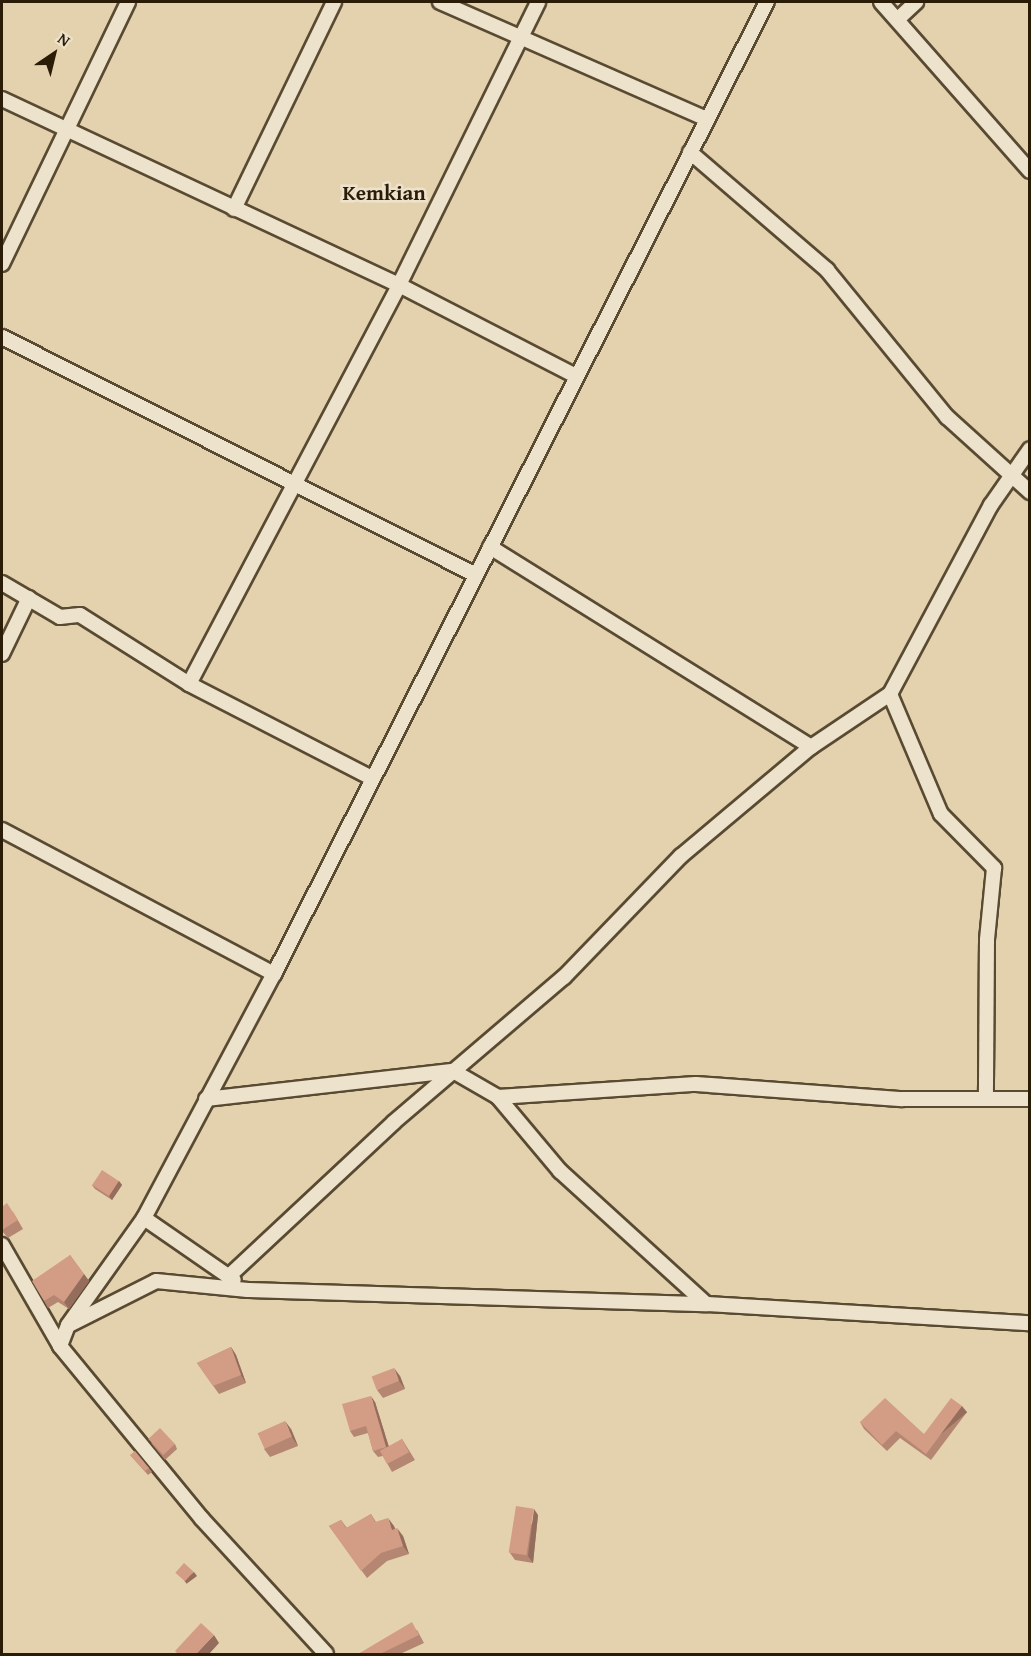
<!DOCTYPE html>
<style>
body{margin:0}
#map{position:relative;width:1031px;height:1656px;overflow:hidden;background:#e4d2af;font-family:"Gentium Book Plus",serif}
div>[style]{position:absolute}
.roads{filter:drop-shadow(2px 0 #594a32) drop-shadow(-2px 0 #594a32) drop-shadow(0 2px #594a32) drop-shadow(0 -2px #594a32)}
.minor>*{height:14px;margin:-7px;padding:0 7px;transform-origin:7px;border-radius:7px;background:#ede2cb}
.wall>*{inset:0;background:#b58672}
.shaded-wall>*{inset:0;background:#946d5c;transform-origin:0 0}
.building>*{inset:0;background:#d39c84;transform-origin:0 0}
span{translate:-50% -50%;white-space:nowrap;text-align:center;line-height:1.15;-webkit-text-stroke:5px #ede2cb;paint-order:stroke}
.neighbourhood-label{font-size:21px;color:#2b1c08;font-weight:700}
.frame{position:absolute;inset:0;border:3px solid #2b1c08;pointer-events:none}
.north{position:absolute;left:24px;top:24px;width:60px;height:60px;-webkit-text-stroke:4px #ede2cb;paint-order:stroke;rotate:35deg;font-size:16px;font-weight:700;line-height:24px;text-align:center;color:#2b1c08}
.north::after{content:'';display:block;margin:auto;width:21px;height:27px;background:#2b1c08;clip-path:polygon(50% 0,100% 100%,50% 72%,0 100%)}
</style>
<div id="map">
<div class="roads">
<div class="minor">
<div style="left:440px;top:2px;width:292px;rotate:23.7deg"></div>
<div style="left:881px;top:2px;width:225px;rotate:48.6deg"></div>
<div style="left:898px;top:19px;width:25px;rotate:-43deg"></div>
<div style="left:2px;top:99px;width:438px;rotate:25.1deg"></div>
<div style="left:399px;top:285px;width:199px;rotate:27.2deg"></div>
<div style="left:690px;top:152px;width:181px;rotate:40.7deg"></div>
<div style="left:827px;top:270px;width:190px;rotate:50.8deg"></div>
<div style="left:947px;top:417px;width:112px;rotate:42.1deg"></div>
<div style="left:234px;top:209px;width:230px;rotate:-64.2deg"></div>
<div style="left:2px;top:264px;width:291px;rotate:-64.3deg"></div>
<div style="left:2px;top:337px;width:530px;rotate:26.66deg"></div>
<div style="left:490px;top:547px;width:378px;rotate:31.9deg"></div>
<div style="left:2px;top:583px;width:67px;rotate:30.4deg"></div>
<div style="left:60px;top:617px;width:20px;rotate:-6deg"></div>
<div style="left:80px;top:615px;width:129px;rotate:32.3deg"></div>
<div style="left:189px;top:684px;width:206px;rotate:27.2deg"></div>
<div style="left:2px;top:654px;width:62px;rotate:-64.3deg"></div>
<div style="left:189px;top:684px;width:451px;rotate:-62.2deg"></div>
<div style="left:399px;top:285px;width:315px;rotate:-63.8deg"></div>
<div style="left:890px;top:694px;width:130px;rotate:67deg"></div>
<div style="left:941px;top:814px;width:76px;rotate:45.5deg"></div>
<div style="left:994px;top:868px;width:72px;rotate:95.6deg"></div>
<div style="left:987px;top:940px;width:159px;rotate:90.4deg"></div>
<div style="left:2px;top:830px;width:308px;rotate:27.9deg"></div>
<div style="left:498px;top:1097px;width:198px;rotate:-3.8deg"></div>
<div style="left:696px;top:1084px;width:207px;rotate:4.2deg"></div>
<div style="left:902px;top:1099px;width:128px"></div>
<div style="left:206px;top:1099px;width:249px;rotate:-6.5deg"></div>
<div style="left:453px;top:1071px;width:52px;rotate:30deg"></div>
<div style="left:498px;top:1097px;width:97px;rotate:50deg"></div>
<div style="left:560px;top:1171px;width:197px;rotate:42.3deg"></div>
<div style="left:144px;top:1218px;width:109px;rotate:34.6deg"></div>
<div style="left:2px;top:1245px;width:116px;rotate:60.1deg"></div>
<div style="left:60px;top:1346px;width:224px;rotate:50.6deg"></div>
<div style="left:202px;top:1519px;width:183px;rotate:47.4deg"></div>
<div style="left:228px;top:1277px;width:227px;rotate:-43deg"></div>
<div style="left:394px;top:1122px;width:223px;rotate:-40.5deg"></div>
<div style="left:564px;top:977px;width:168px;rotate:-46deg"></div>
<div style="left:681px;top:856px;width:170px;rotate:-40deg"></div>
<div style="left:811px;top:747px;width:95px;rotate:-33.9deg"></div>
<div style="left:890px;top:694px;width:214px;rotate:-61.9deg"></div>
<div style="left:991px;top:505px;width:68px;rotate:-55.1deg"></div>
<div style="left:71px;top:1324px;width:95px;rotate:-26.8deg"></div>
<div style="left:156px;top:1281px;width:92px;rotate:5.6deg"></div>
<div style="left:248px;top:1290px;width:458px;rotate:1.8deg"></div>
<div style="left:706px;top:1304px;width:325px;rotate:3.4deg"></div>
<div style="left:60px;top:1346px;width:22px;rotate:-69deg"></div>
<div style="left:68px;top:1325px;width:131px;rotate:-54.6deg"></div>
<div style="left:144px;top:1218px;width:276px;rotate:-62deg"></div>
<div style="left:274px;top:974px;width:1090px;rotate:-63.11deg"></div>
</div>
</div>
<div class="wall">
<div style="clip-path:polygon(119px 1181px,122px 1185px,112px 1200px,95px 1189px,92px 1185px)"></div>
<div style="clip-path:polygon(2px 1207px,13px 1212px,23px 1229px,8px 1238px,2px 1231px)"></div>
<div style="clip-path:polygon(70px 1255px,89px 1281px,69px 1309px,58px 1302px,48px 1308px,44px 1301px)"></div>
<div style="clip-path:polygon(231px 1347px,236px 1355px,246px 1383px,219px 1394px,197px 1363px)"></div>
<div style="clip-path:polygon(400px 1376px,405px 1389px,383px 1398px,377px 1390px)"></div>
<div style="clip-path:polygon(375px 1402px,389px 1447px,402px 1439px,415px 1460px,392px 1472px,383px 1456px,378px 1457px,373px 1451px,368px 1433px,354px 1437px,350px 1431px)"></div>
<div style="clip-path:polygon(967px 1412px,931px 1460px,900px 1438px,887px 1451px,864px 1429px,860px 1422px,924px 1434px)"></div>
<div style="clip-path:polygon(291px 1429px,298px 1446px,270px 1457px,264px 1449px)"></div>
<div style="clip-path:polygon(151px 1443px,175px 1444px,177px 1449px,165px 1460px)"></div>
<div style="clip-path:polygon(130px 1455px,149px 1468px,152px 1472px,148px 1475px)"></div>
<div style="clip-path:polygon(371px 1514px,376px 1522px,394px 1526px,395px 1529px,403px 1536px,409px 1554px,387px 1561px,367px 1578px,329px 1526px,341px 1520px,347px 1528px)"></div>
<div style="clip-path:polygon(538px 1515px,533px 1563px,515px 1560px,510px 1553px)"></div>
<div style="clip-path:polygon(417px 1630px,424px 1643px,400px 1654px,358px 1654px)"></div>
</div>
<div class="shaded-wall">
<div style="clip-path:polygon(119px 1181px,122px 1185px,112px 1200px,109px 1196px)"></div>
<div style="clip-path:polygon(84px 1274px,89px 1281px,69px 1309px,64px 1302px)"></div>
<div style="clip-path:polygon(231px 1347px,236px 1355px,246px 1383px,241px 1375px)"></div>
<div style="clip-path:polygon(394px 1368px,400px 1376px,405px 1389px,399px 1381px)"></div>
<div style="clip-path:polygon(371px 1396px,375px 1402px,391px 1454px,386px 1447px)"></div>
<div style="left:962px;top:1406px;width:8px;height:60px;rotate:50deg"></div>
<div style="clip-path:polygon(285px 1421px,291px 1429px,298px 1446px,292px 1437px)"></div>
<div style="clip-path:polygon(534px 1509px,538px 1515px,533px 1563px,528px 1556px)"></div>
<div style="clip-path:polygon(388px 1518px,394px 1526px,398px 1538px,392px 1530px)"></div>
<div style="clip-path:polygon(397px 1528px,403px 1536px,409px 1554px,403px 1546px)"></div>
<div style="left:194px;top:1572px;width:5px;height:13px;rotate:53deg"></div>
<div style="clip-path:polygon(214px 1635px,219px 1643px,209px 1654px,196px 1654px)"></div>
</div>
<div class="building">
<div style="left:102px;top:1170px;width:20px;height:18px;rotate:33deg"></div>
<div style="clip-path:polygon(7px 1203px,18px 1220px,2px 1230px,2px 1207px)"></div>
<div style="clip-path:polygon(70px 1255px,84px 1274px,64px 1302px,54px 1295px,44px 1301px,32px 1281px)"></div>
<div style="clip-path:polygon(231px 1347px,241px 1375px,213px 1386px,197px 1363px)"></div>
<div style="left:394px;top:1368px;width:14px;height:24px;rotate:69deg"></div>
<div style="clip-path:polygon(371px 1396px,386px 1447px,373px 1451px,366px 1426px,350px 1431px,342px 1404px)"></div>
<div style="clip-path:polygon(885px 1398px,924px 1434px,951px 1398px,962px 1406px,926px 1454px,896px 1431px,882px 1445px,860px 1422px)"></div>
<div style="left:285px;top:1421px;width:17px;height:30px;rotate:66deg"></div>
<div style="left:160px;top:1428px;width:22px;height:16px;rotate:47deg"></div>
<div style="left:402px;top:1439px;width:15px;height:25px;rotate:62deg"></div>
<div style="clip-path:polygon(135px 1451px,149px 1468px,145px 1471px,130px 1455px)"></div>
<div style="left:516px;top:1506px;width:18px;height:47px;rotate:9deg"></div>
<div style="clip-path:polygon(371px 1514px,375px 1522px,388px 1518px,392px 1530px,397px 1528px,403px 1546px,381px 1553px,361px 1571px,329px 1526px,341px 1520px,346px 1528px)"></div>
<div style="left:184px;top:1563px;width:13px;height:13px;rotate:42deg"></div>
<div style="clip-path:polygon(412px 1622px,419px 1635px,380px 1654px,358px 1654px)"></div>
<div style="clip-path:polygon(201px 1623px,214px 1635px,196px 1654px,178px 1654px,175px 1651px)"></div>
</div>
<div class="neighbourhood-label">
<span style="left:384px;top:193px">Kemkian</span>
</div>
<div class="frame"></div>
<div class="north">N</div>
</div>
